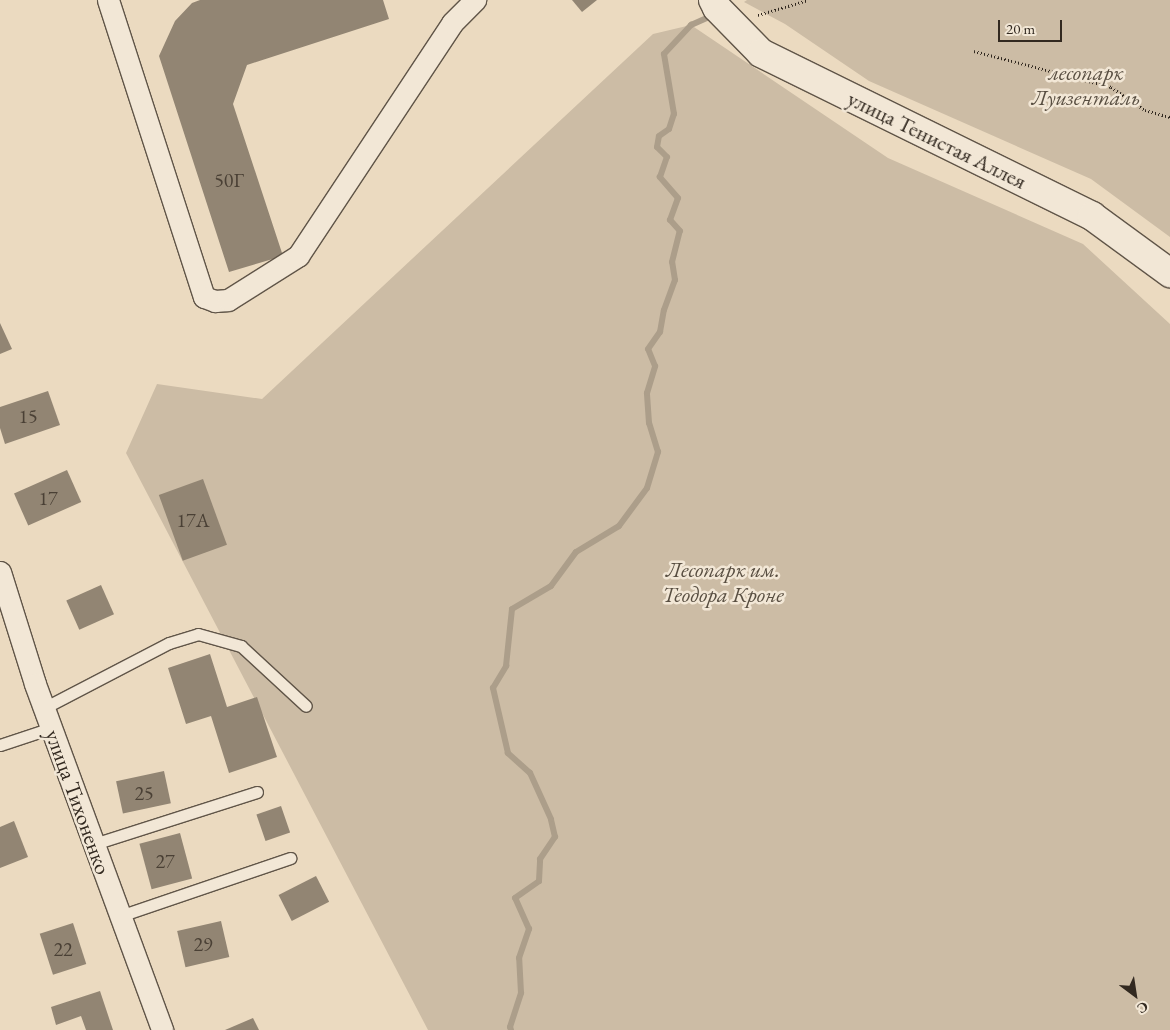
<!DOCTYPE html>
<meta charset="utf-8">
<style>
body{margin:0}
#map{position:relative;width:1170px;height:1030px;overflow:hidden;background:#ebdac0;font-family:"EB Garamond",serif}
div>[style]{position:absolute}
.green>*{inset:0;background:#ccbca5}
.stream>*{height:6px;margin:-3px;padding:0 3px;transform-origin:3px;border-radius:3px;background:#ac9e8a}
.building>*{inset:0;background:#928573;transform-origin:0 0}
.path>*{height:3px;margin-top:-1.5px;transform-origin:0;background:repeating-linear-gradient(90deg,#322920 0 1px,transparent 0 3.5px)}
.roads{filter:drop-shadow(1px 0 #605548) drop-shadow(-1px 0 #605548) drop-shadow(0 1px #605548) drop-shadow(0 -1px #605548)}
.lane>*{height:11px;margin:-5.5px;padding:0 5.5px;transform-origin:5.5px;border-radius:5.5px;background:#f2e7d6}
.street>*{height:21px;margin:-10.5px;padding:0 10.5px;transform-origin:10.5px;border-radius:10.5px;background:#f2e7d6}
.secondary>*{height:28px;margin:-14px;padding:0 14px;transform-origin:14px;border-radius:14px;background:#f2e7d6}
span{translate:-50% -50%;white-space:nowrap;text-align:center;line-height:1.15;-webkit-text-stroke:5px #f2e7d6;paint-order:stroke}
.number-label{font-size:20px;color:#4a4035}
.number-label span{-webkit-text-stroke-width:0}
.park-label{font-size:22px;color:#584e41;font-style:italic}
.street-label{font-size:22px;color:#322920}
.north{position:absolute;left:1110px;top:970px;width:50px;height:50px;-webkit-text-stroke:4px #f2e7d6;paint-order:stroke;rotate:149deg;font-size:14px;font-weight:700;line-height:20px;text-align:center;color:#322920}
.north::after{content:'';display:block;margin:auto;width:18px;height:22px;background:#322920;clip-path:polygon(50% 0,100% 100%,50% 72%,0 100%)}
.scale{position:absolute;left:998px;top:20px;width:64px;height:22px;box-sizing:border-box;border:2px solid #322920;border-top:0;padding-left:6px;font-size:15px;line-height:18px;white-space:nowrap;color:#322920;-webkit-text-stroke:4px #f2e7d6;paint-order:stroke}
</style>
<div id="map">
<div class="green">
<div style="clip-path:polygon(747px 0,1170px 0,1170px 237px,1091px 179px,869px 81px,785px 24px,744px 2px)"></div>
<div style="clip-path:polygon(691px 25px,888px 158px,1083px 244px,1170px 324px,1170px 1030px,428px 1030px,126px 453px,157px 384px,262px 399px,653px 34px)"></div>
</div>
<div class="stream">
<div style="left:511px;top:1030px;width:3px;rotate:-108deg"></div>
<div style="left:510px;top:1027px;width:36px;rotate:-72deg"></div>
<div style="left:521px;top:993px;width:35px;rotate:-93deg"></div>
<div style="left:519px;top:958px;width:31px;rotate:-71deg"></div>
<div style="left:529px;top:929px;width:34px;rotate:-114deg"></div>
<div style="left:515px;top:898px;width:29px;rotate:-35deg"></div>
<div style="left:539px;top:881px;width:22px;rotate:-87deg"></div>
<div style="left:540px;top:859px;width:27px;rotate:-56deg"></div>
<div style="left:555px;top:837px;width:18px;rotate:-103deg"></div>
<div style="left:551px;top:819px;width:51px;rotate:-114.5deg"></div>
<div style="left:530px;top:773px;width:30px;rotate:-138deg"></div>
<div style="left:508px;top:753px;width:67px;rotate:-103deg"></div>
<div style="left:493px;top:688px;width:26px;rotate:-59deg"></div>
<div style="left:506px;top:666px;width:57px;rotate:-84deg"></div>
<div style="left:512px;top:609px;width:45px;rotate:-30.5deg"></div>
<div style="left:551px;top:586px;width:42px;rotate:-53.7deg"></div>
<div style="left:576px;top:552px;width:50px;rotate:-31.2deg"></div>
<div style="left:619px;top:526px;width:47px;rotate:-53.6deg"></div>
<div style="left:647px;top:488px;width:38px;rotate:-73deg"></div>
<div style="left:658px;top:452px;width:30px;rotate:-107deg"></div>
<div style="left:649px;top:423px;width:30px;rotate:-94deg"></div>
<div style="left:647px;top:393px;width:28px;rotate:-73deg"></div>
<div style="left:655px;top:366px;width:18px;rotate:-112deg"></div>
<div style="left:648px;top:349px;width:21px;rotate:-55deg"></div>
<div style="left:660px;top:332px;width:22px;rotate:-80deg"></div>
<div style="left:664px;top:310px;width:32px;rotate:-70deg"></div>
<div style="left:675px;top:280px;width:18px;rotate:-99deg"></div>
<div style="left:672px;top:262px;width:32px;rotate:-76deg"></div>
<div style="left:680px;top:231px;width:15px;rotate:-132deg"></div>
<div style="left:670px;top:220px;width:23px;rotate:-70deg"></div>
<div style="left:678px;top:198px;width:28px;rotate:-131deg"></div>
<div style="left:660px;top:177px;width:21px;rotate:-71deg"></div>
<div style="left:667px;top:157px;width:14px;rotate:-135deg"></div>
<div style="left:657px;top:147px;width:11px;rotate:-80deg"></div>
<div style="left:659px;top:136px;width:12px;rotate:-35deg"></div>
<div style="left:669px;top:129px;width:16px;rotate:-72deg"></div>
<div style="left:674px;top:114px;width:61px;rotate:-99.5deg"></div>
<div style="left:664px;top:54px;width:40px;rotate:-47deg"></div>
<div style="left:691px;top:25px;width:24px;rotate:-24deg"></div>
</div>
<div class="building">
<div style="clip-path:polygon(200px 0,383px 0,389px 19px,247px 65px,233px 104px,283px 256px,229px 272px,159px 56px,175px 21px,192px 3px)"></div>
<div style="clip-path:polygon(572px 0,597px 0,582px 12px)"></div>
<div style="clip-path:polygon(0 323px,12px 349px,0 354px)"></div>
<div style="clip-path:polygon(48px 391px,60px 425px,5px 444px,0 428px,0 407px)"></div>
<div style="left:67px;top:470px;width:35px;height:58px;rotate:66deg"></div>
<div style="left:203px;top:479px;width:70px;height:47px;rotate:70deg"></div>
<div style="left:101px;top:585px;width:32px;height:38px;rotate:66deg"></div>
<div style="clip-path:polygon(210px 654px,227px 707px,257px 697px,277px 757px,229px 773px,211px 716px,186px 724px,168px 668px)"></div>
<div style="left:164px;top:771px;width:33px;height:49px;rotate:78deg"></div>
<div style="left:281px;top:806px;width:28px;height:26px;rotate:71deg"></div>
<div style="clip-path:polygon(14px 821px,28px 857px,0 868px,0 827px)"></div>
<div style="left:180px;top:833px;width:47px;height:42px;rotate:75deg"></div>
<div style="left:316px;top:876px;width:29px;height:42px;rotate:63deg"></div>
<div style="left:221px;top:921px;width:37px;height:45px;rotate:77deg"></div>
<div style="left:73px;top:923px;width:43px;height:35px;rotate:72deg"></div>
<div style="clip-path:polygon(100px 991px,113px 1030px,86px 1030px,81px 1016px,56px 1025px,51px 1007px)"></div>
<div style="clip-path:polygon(253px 1018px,259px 1030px,225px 1030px)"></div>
</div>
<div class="path">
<div style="left:758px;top:15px;width:52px;rotate:-16.7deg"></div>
<div style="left:974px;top:51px;width:142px;rotate:14.7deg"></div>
<div style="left:1111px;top:87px;width:41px;rotate:34.1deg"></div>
<div style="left:1145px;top:110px;width:26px;rotate:16deg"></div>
</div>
<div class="roads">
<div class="lane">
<div style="left:44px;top:708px;width:141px;rotate:-27.5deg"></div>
<div style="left:169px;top:643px;width:30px;rotate:-17deg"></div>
<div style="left:198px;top:634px;width:45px;rotate:15.6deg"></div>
<div style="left:241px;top:646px;width:88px;rotate:42.7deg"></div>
<div style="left:0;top:745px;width:54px;rotate:-18.4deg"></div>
<div style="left:94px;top:844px;width:171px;rotate:-17.7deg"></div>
<div style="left:120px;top:916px;width:180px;rotate:-18.8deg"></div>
</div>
<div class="street">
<div style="left:108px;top:0;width:312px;rotate:72.1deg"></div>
<div style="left:204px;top:297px;width:12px;rotate:20deg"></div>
<div style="left:215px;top:301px;width:13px;rotate:-4deg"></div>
<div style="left:228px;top:300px;width:83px;rotate:-32.2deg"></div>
<div style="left:298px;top:256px;width:279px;rotate:-56.5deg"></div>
<div style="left:452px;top:23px;width:33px;rotate:-45deg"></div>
<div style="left:0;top:572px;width:117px;rotate:72.6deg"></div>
<div style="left:35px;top:684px;width:369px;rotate:69.8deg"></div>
</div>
<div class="secondary">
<div style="left:713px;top:0;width:9px;rotate:63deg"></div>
<div style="left:717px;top:8px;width:63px;rotate:45.6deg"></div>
<div style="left:761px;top:53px;width:369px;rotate:26.2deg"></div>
<div style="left:1092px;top:216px;width:97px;rotate:36.2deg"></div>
</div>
</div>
<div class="number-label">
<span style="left:229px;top:180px">50Г</span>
<span style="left:28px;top:416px">15</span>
<span style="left:48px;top:498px">17</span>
<span style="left:193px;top:520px">17А</span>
<span style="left:144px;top:793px">25</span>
<span style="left:165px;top:861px">27</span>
<span style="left:203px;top:944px">29</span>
<span style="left:63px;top:949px">22</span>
</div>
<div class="park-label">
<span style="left:1086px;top:85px">лесопарк<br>Луизенталь</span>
<span style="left:723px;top:582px">Лесопарк им.<br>Теодора Кроне</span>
</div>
<div class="street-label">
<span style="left:937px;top:140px;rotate:26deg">улица Тенистая Аллея</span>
<span style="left:78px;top:802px;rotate:70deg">улица Тихоненко</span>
</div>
<div class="north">С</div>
<div class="scale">20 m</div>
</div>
